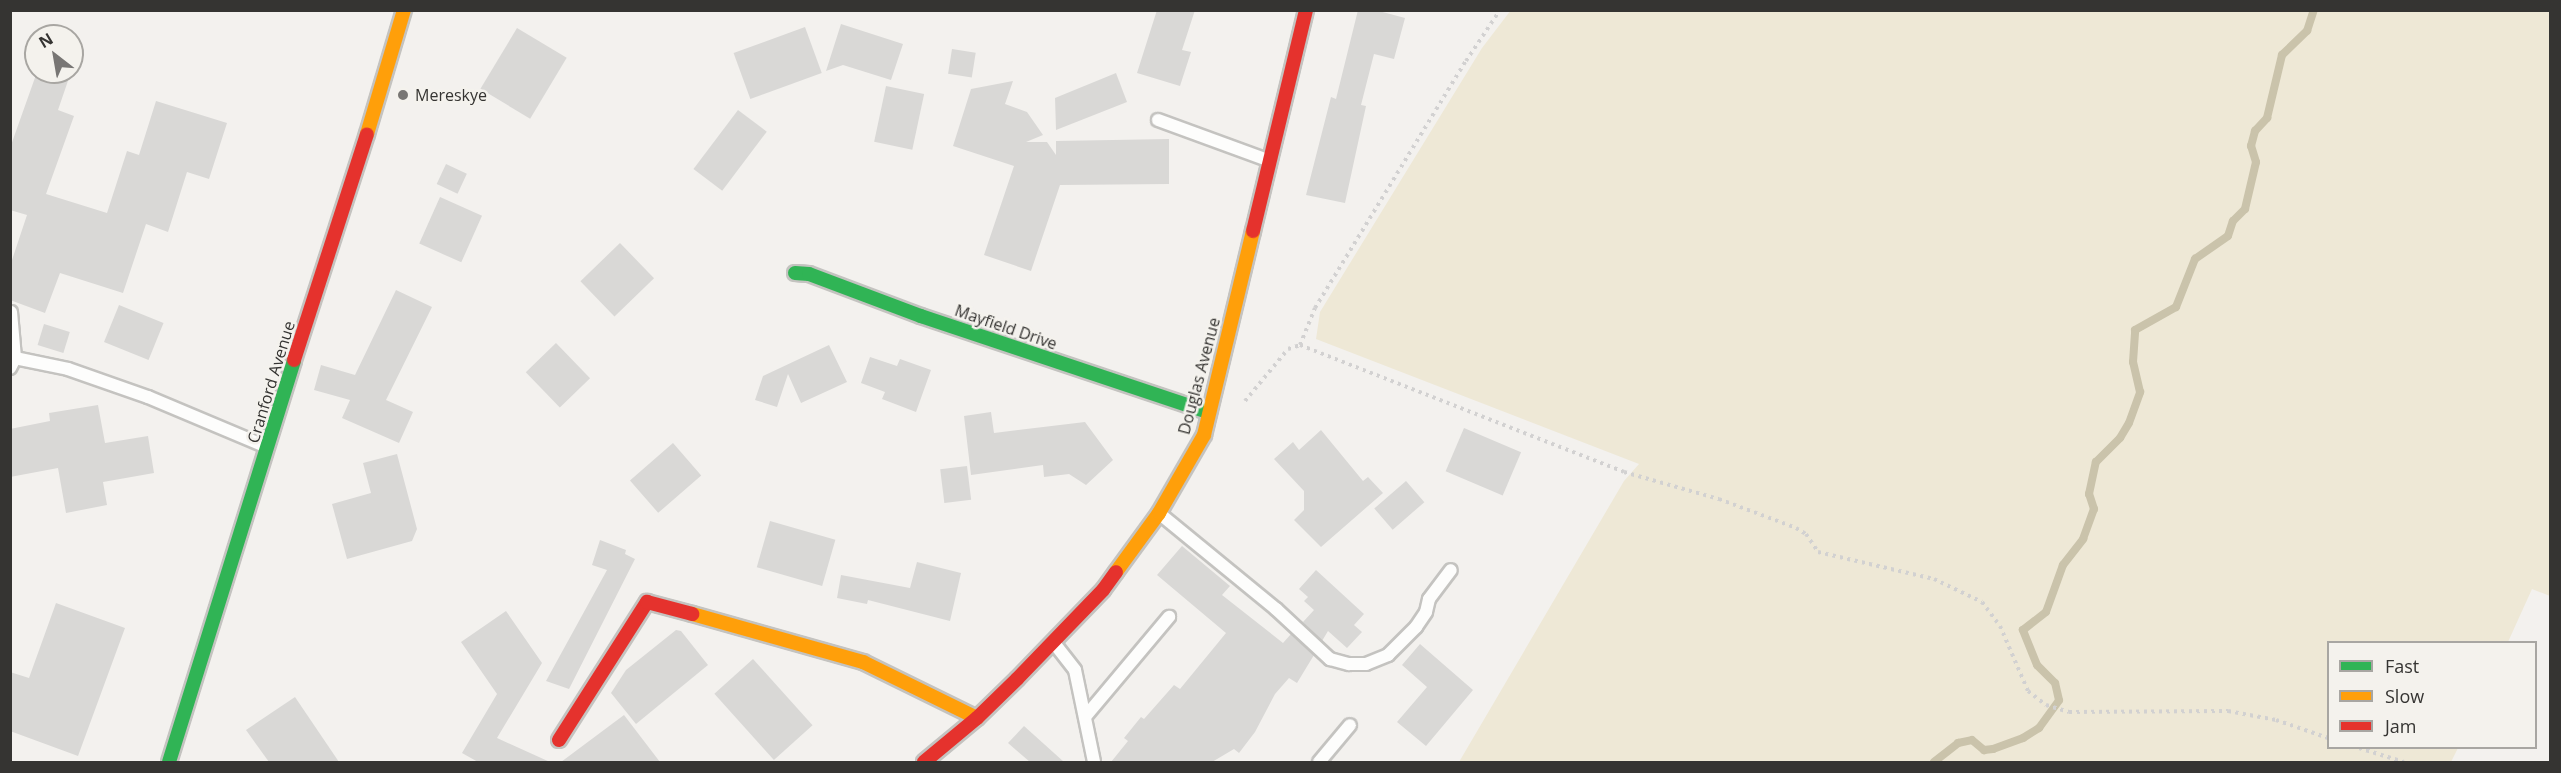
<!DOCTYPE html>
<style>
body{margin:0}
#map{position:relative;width:2561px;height:773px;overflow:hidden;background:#f3f1ee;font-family:"Open Sans",sans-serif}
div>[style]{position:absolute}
.green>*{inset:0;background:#eee8d6}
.stream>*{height:8px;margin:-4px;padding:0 4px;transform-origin:4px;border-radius:4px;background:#cac3ab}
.building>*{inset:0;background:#d9d8d6;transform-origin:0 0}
.path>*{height:4px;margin-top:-2px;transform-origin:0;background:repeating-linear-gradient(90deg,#d2d1d1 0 3px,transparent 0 7.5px)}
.roads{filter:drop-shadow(2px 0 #c4c3c0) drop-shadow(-2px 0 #c4c3c0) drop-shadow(0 2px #c4c3c0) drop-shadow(0 -2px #c4c3c0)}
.lane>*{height:12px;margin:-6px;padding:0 6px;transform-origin:6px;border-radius:6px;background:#fdfdfc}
.fast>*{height:14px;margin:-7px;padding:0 7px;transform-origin:7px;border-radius:7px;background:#30b455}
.slow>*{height:14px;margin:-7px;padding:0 7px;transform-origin:7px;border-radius:7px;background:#ff9f0a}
.jam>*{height:14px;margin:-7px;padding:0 7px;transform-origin:7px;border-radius:7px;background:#e5322d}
.dots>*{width:16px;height:16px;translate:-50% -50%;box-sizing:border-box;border:3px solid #f4f2ed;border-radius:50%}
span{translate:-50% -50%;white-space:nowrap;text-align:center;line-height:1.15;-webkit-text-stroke:5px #f4f2ed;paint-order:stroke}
.poi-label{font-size:16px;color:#353432}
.left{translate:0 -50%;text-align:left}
.street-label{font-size:16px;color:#353432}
.frame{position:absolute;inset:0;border:12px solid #353432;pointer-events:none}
.legend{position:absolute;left:2327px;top:641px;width:210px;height:108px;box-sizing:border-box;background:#f4f2ed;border:2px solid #a8a6a2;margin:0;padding:8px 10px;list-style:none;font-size:18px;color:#353432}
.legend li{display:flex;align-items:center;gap:12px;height:30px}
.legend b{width:30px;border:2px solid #a8a6a2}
.north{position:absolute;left:24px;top:24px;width:60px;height:60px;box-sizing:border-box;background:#f4f2ed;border:2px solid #a8a6a2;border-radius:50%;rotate:329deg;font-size:16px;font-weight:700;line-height:24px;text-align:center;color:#353432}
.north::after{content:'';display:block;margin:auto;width:21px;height:27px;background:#787674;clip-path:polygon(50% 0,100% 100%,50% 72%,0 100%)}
</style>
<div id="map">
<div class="green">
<div style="clip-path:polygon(1511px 10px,2550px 11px,2550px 596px,2532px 589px,2508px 642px,2328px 642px,2328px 748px,2458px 748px,2451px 762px,1459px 762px,1624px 481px,1639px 464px,1316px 339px,1320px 312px,1482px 48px)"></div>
</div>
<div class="stream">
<div style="left:1934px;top:762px;width:31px;rotate:-38deg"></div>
<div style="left:1958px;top:743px;width:14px;rotate:-12deg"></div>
<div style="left:1972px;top:740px;width:16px;rotate:40deg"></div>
<div style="left:1984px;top:750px;width:9px;rotate:-6deg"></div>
<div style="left:1993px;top:749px;width:32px;rotate:-20deg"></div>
<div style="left:2023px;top:738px;width:19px;rotate:-32deg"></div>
<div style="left:2039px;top:728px;width:34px;rotate:-54deg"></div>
<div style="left:2059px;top:700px;width:17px;rotate:-103deg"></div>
<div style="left:2055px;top:683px;width:25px;rotate:-135deg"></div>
<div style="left:2037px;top:665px;width:38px;rotate:-112deg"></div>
<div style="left:2023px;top:630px;width:29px;rotate:-38deg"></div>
<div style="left:2046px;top:612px;width:50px;rotate:-70.1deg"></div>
<div style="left:2063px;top:565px;width:33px;rotate:-52deg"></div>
<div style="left:2083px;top:539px;width:32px;rotate:-70deg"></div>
<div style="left:2094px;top:509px;width:16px;rotate:-108deg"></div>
<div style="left:2089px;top:494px;width:33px;rotate:-78deg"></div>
<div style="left:2096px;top:462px;width:34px;rotate:-45deg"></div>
<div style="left:2120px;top:438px;width:17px;rotate:-59deg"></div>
<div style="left:2129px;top:423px;width:33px;rotate:-70deg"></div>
<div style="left:2140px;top:392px;width:31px;rotate:-103deg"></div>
<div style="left:2133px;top:362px;width:32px;rotate:-86deg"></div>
<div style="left:2135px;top:330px;width:47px;rotate:-29.3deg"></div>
<div style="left:2176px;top:307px;width:52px;rotate:-68.4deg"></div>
<div style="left:2195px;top:259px;width:40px;rotate:-34.9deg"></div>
<div style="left:2228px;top:236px;width:16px;rotate:-72deg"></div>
<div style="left:2233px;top:221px;width:17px;rotate:-45deg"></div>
<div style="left:2245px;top:209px;width:48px;rotate:-76.8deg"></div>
<div style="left:2256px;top:162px;width:17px;rotate:-107deg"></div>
<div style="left:2251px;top:146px;width:16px;rotate:-75deg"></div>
<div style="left:2255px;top:131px;width:18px;rotate:-47deg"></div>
<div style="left:2267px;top:118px;width:65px;rotate:-76.6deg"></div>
<div style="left:2282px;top:55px;width:35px;rotate:-44deg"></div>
<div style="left:2307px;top:31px;width:22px;rotate:-72deg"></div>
</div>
<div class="building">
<div style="clip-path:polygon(1157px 10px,1195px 10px,1182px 50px,1191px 52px,1180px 86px,1137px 73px)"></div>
<div style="clip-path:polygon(1358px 10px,1375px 10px,1405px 18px,1394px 59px,1374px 54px,1361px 105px,1366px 106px,1345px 203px,1306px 195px,1331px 97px,1336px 99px)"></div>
<div style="clip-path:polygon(841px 24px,903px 44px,891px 80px,843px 65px,826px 71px)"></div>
<div style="left:805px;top:27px;width:49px;height:76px;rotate:70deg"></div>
<div style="left:517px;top:28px;width:58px;height:71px;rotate:31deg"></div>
<div style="left:952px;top:49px;width:24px;height:25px;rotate:9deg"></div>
<div style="clip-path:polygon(37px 72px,71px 72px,58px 110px,74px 116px,46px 194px,107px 213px,127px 151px,139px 155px,156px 101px,227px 123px,209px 179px,187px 172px,168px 232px,146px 224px,123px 293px,60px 273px,45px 313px,10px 300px,10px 266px,27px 215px,10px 210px,10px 148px)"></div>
<div style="clip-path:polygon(1116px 73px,1127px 102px,1056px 130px,1055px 98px)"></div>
<div style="clip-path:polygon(1013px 81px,1005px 104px,1027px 112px,1043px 135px,1026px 142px,1047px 142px,1056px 155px,1056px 141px,1169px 139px,1169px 184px,1060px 185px,1031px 271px,984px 255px,1014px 166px,953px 146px,971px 89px)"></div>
<div style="left:886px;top:86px;width:39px;height:57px;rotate:12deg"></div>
<div style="left:738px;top:110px;width:36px;height:74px;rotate:37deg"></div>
<div style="left:446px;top:164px;width:23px;height:22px;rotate:25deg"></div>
<div style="left:440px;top:197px;width:46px;height:51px;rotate:24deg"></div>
<div style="left:620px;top:243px;width:49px;height:55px;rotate:46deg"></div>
<div style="clip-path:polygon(396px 290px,432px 307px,386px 400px,413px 412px,399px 443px,342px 418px,350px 400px,314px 390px,321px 365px,355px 375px)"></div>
<div style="left:119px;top:305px;width:48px;height:40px;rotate:22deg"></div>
<div style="left:44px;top:324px;width:27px;height:22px;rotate:17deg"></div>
<div style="left:556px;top:343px;width:49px;height:42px;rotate:46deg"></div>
<div style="clip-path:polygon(829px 345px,847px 382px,801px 403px,788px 374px,777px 407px,755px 400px,763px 376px)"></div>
<div style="clip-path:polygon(870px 357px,897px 366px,900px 359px,931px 370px,916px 412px,882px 399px,885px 392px,861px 383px)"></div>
<div style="clip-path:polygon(98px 405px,105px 443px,148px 436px,154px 473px,103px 482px,107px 505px,66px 513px,58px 468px,10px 477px,10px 429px,50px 421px,49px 413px)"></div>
<div style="clip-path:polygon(991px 412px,994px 433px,1085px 422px,1113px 460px,1086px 485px,1069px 474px,1044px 477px,1043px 465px,971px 475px,964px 416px)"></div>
<div style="left:1464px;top:428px;width:62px;height:47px;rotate:23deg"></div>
<div style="clip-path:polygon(1321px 430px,1363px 481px,1368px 477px,1383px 493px,1321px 547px,1294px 520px,1304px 510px,1304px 491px,1274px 459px,1293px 442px,1299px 450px)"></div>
<div style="left:673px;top:443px;width:43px;height:57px;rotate:49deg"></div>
<div style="clip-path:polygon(397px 454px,417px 529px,412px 541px,347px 559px,332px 504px,371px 493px,363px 463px)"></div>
<div style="left:967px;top:466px;width:34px;height:27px;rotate:83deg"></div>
<div style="left:1406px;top:481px;width:28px;height:42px;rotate:49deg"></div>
<div style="left:770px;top:521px;width:68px;height:48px;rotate:16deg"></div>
<div style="clip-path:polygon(600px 540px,626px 550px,625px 554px,635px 559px,569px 689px,546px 681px,607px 570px,592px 565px)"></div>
<div style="clip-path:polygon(1182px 546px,1230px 586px,1222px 595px,1283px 643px,1291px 634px,1314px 655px,1297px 683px,1289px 678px,1275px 694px,1255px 732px,1239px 753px,1234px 749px,1212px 762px,1111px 762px,1128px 741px,1124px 738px,1141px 717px,1144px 719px,1174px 685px,1180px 689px,1226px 633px,1157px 575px)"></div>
<div style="clip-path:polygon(917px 562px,961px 573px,950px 621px,868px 600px,867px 604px,837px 598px,841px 575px,910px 588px)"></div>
<div style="clip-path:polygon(1316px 570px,1364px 614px,1354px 625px,1362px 632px,1347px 648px,1328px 631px,1322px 641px,1303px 622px,1314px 610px,1304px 601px,1308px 597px,1299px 589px)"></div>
<div style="clip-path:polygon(56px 603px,125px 628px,78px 756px,10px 731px,10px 672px,29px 678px)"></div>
<div style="clip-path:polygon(506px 611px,542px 663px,497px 738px,550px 762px,478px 762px,462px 753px,497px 694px,461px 642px)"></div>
<div style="clip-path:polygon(676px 630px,681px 631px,708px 665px,636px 724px,611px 693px,626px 670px)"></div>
<div style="clip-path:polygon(1420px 644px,1473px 690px,1426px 746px,1397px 722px,1427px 687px,1402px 665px)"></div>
<div style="left:753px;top:659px;width:89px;height:52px;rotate:48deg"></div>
<div style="clip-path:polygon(295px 697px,339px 762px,269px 762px,246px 730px)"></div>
<div style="clip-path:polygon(624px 715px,660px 762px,561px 762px)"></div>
<div style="clip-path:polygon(1024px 726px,1064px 762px,1030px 762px,1008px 743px)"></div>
</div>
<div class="path">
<div style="left:1300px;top:345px;width:40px;rotate:-68deg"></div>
<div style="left:1315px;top:308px;width:289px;rotate:-58.6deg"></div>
<div style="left:1466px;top:61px;width:61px;rotate:-56.3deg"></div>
<div style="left:1245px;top:401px;width:67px;rotate:-50.4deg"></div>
<div style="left:1288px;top:349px;width:13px;rotate:-18deg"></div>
<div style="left:1300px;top:345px;width:348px;rotate:21.4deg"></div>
<div style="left:1624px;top:472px;width:99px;rotate:15.9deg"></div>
<div style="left:1719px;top:499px;width:82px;rotate:20.6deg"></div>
<div style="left:1796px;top:528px;width:12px;rotate:31deg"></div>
<div style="left:1806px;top:534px;width:22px;rotate:56deg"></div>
<div style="left:1818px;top:552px;width:119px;rotate:13.1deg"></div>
<div style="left:1934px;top:579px;width:53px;rotate:25.6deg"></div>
<div style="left:1982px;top:602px;width:30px;rotate:53deg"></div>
<div style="left:2000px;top:626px;width:71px;rotate:66.7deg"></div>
<div style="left:2028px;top:691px;width:23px;rotate:38deg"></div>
<div style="left:2046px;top:705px;width:24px;rotate:17deg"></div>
<div style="left:2069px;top:712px;width:159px;rotate:-0.4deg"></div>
<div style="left:2228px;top:711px;width:49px;rotate:10.6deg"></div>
<div style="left:2276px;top:720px;width:55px;rotate:19.1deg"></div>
<div style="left:2359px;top:748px;width:47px;rotate:17.3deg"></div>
</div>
<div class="roads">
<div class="lane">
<div style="left:1158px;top:120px;width:119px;rotate:20.1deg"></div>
<div style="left:11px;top:312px;width:46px;rotate:85deg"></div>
<div style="left:10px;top:368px;width:11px;rotate:-63deg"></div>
<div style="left:15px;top:358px;width:54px;rotate:11.7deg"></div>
<div style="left:68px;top:369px;width:85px;rotate:19.3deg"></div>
<div style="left:148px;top:397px;width:129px;rotate:22.8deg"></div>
<div style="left:1160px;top:514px;width:150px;rotate:39.3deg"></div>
<div style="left:1276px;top:609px;width:74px;rotate:42.8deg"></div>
<div style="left:1330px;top:659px;width:20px;rotate:15deg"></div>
<div style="left:1349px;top:664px;width:17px"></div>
<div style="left:1366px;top:664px;width:24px;rotate:-22deg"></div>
<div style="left:1388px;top:655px;width:40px;rotate:-45deg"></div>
<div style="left:1416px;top:627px;width:18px;rotate:-56deg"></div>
<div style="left:1426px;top:612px;width:13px;rotate:-77deg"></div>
<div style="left:1429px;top:599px;width:36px;rotate:-53deg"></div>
<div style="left:1054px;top:643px;width:34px;rotate:52deg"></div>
<div style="left:1075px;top:670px;width:94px;rotate:78.3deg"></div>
<div style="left:1085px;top:717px;width:131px;rotate:-50deg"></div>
<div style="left:1319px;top:762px;width:48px;rotate:-50deg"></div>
</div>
<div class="fast">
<div style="left:795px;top:273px;width:14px;rotate:4deg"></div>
<div style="left:809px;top:274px;width:120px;rotate:20.6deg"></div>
<div style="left:921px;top:316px;width:303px;rotate:18.5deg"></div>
<div style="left:169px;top:762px;width:421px;rotate:-72.7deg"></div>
</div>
<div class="slow">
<div style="left:367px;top:134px;width:129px;rotate:-73.4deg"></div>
<div style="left:1116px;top:572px;width:73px;rotate:-53.9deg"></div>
<div style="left:1159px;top:513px;width:90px;rotate:-60deg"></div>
<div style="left:1204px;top:435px;width:210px;rotate:-76.5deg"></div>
<div style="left:692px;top:614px;width:178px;rotate:15.7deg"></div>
<div style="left:863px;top:662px;width:127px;rotate:26.2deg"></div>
</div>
<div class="jam">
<div style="left:1253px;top:231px;width:227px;rotate:-76.5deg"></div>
<div style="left:294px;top:360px;width:237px;rotate:-72.1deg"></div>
<div style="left:559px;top:740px;width:164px;rotate:-57.5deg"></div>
<div style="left:647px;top:602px;width:47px;rotate:14.9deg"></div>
<div style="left:924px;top:762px;width:69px;rotate:-39.7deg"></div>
<div style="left:977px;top:718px;width:56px;rotate:-44.3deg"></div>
<div style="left:1017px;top:679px;width:124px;rotate:-46deg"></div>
<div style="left:1103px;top:590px;width:22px;rotate:-54deg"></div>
</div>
</div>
<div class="dots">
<div style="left:403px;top:95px;background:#787674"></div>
</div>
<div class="poi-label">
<span class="left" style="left:415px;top:95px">Mereskye</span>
</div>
<div class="street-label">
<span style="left:1006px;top:327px;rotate:19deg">Mayfield Drive</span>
<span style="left:1199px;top:376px;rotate:-75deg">Douglas Avenue</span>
<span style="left:271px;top:382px;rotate:-73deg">Cranford Avenue</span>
</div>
<div class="frame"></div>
<ul class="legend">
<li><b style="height:8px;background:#30b455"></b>Fast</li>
<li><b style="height:8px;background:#ff9f0a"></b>Slow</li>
<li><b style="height:8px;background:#e5322d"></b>Jam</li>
</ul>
<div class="north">N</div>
</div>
